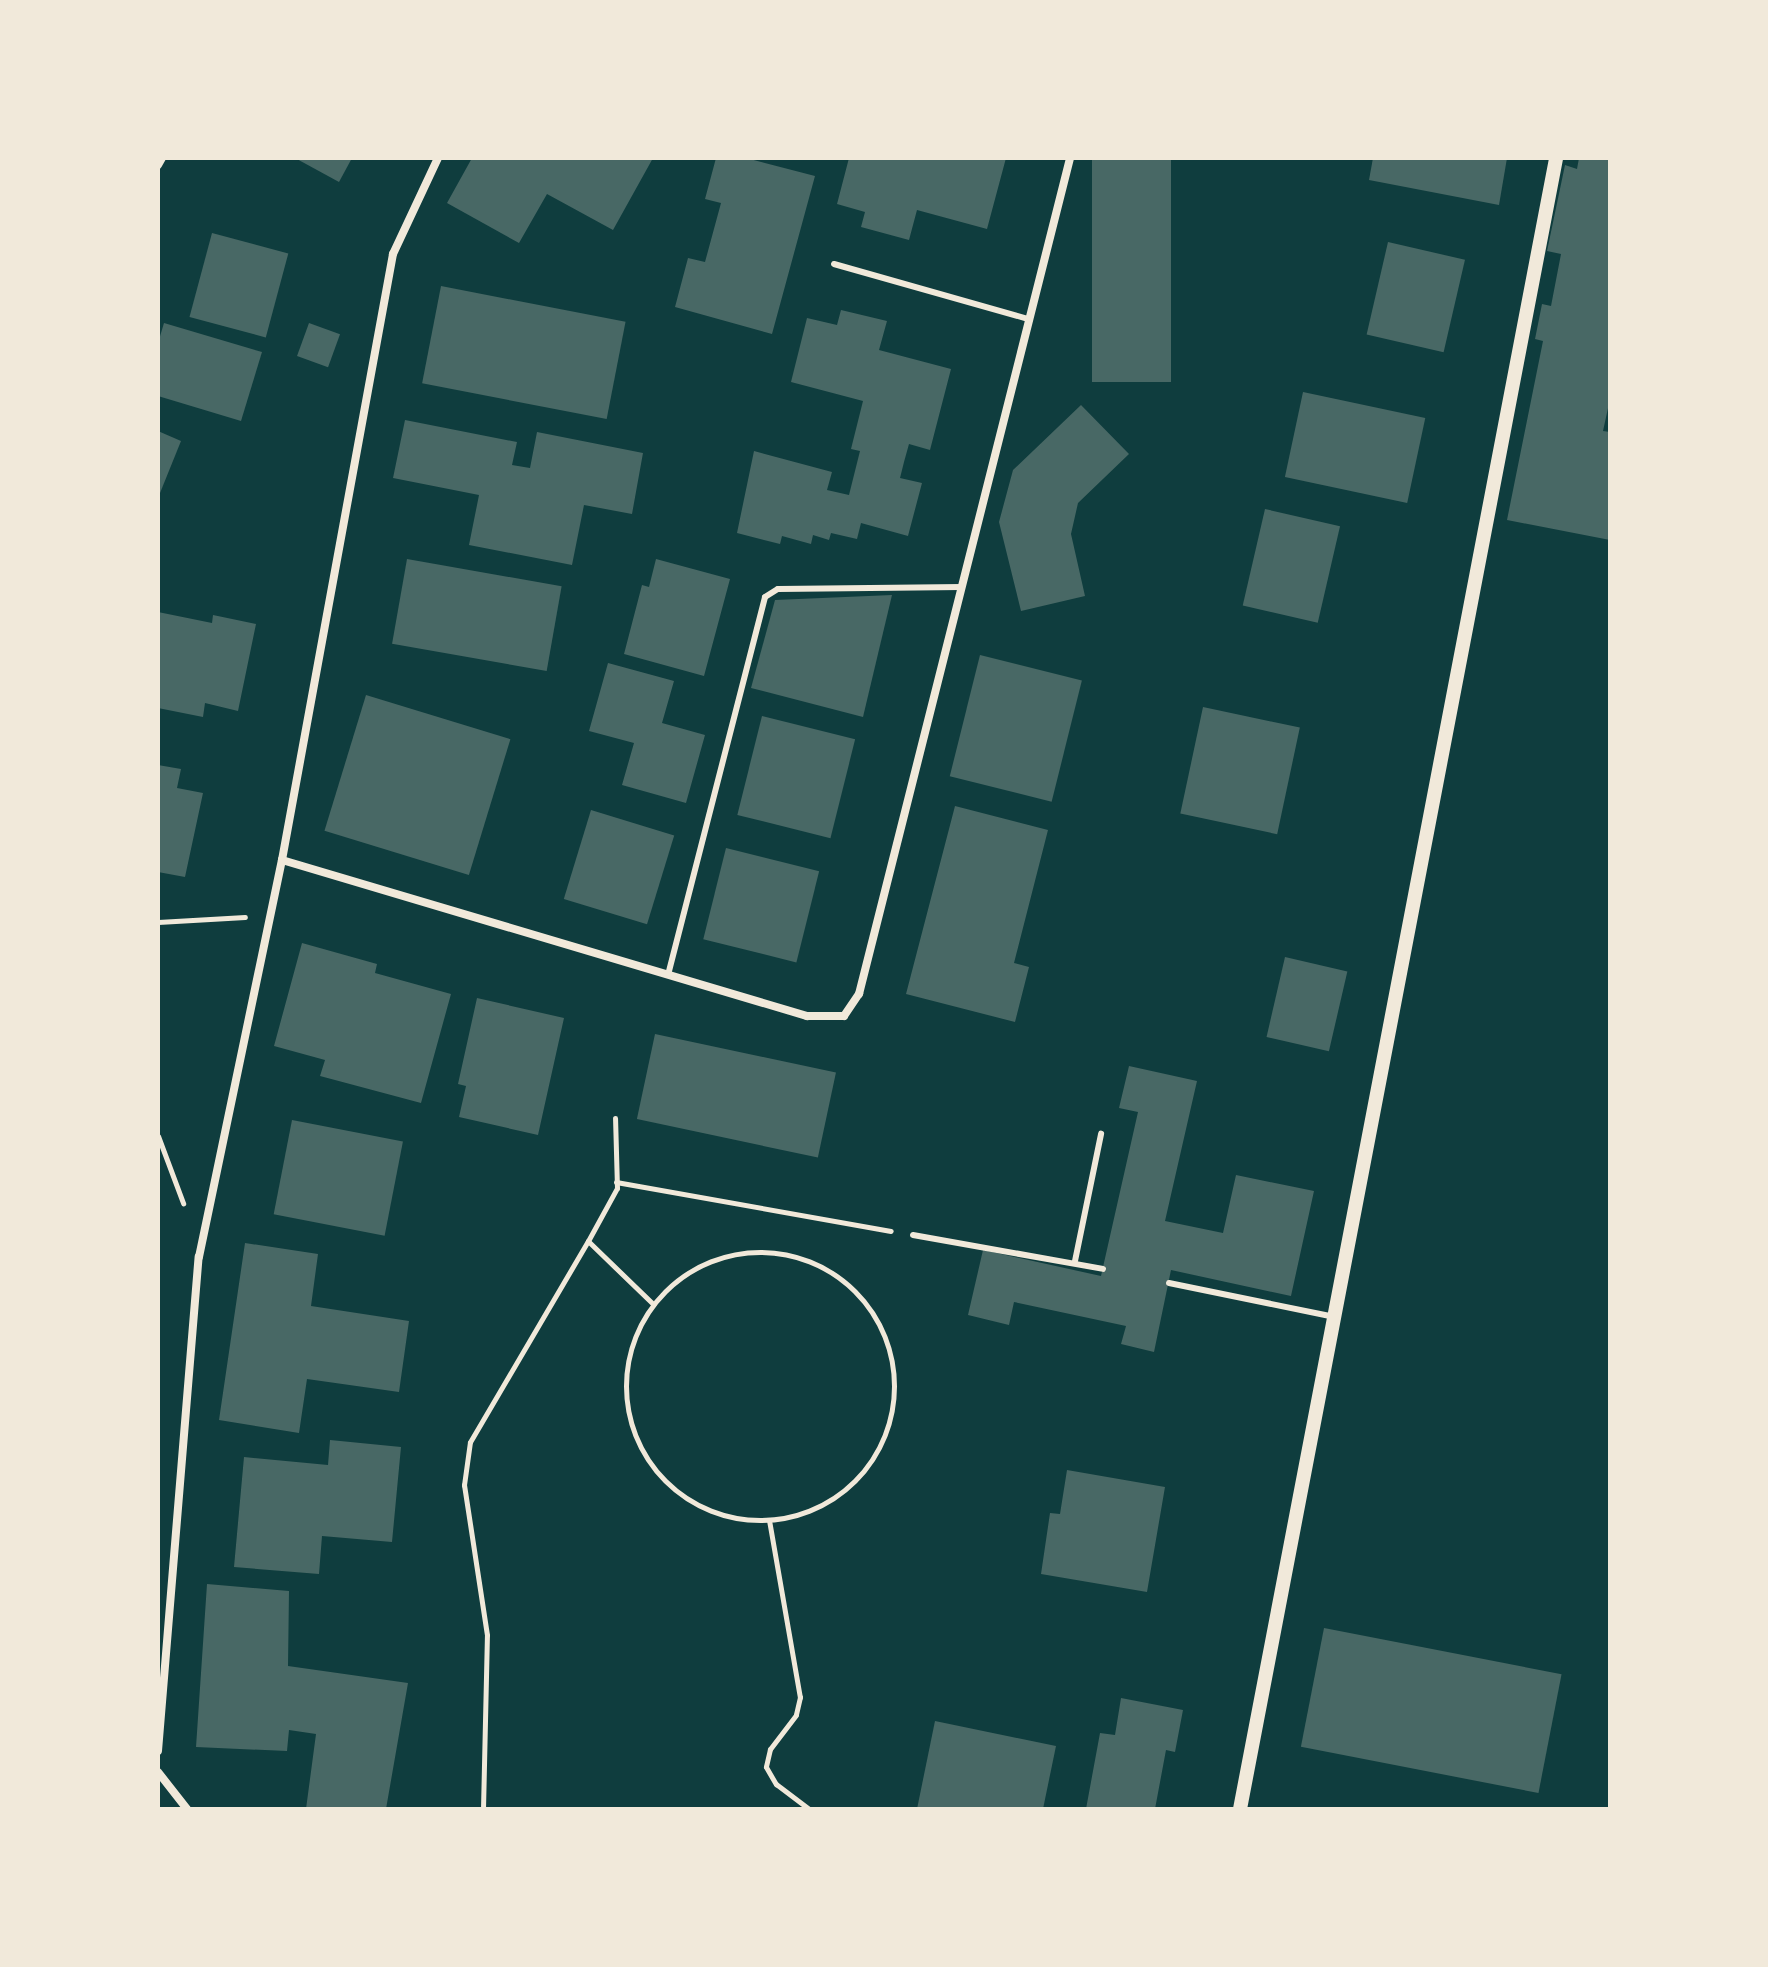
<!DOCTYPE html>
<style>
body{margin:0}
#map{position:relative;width:1768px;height:1967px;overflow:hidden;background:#0f3d3e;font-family:"Times New Roman",serif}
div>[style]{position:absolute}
.building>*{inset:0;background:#486865;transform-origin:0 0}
.path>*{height:5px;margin:-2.5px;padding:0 2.5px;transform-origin:2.5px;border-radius:2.5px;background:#f1e9da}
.path>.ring{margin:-2.5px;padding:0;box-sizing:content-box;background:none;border:5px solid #f1e9da;border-radius:50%}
.service>*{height:6px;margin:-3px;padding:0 3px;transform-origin:3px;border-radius:3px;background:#f1e9da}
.minor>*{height:8px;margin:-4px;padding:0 4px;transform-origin:4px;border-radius:4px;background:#f1e9da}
.tertiary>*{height:14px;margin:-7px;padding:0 7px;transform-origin:7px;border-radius:7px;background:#f1e9da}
span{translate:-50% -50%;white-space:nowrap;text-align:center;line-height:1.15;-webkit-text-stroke:6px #f1e9da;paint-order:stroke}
.frame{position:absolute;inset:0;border:160px solid #f1e9da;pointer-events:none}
</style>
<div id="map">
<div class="building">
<div style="clip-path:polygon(295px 158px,352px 158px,339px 182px)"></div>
<div style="clip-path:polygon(472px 158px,653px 158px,613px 230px,547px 194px,519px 243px,447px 203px)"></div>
<div style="clip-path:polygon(716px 158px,746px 158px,815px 176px,772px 334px,675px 307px,688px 258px,705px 262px,721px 203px,705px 199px)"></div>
<div style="clip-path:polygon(849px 158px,1006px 158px,987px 229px,917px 210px,909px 240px,861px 227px,865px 212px,837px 204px)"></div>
<div style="left:1092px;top:158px;width:79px;height:224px"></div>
<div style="clip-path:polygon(1373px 158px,1507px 158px,1499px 205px,1369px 180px)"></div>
<div style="clip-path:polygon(1579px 158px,1610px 158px,1610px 399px,1603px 431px,1610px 432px,1610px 540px,1507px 520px,1543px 341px,1535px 339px,1542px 304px,1551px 306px,1561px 254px,1547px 251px,1565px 165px,1577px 169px)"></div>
<div style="left:212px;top:233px;width:79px;height:87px;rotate:15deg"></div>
<div style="left:1388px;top:242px;width:79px;height:95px;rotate:13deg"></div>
<div style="left:441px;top:286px;width:188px;height:99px;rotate:11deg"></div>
<div style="clip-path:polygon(841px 310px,887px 321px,879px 350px,951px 369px,930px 450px,909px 444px,904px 462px,900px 478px,922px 483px,908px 536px,861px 523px,857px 539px,831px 533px,829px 540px,813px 535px,811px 544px,782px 536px,780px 544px,737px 533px,754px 451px,832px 472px,827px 490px,849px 495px,860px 451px,851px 449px,863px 401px,791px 382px,807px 318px,837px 325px)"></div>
<div style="clip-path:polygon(164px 323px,262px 352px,241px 421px,158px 396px,158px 343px)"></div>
<div style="left:309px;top:323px;width:33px;height:35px;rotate:20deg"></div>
<div style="left:1303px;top:392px;width:125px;height:87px;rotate:12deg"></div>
<div style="clip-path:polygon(1081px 405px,1129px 454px,1078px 503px,1071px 534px,1085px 596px,1021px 611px,999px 522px,1013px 470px)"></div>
<div style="clip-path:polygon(405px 420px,517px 442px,512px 465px,530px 468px,537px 432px,643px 453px,632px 514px,584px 505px,572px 565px,469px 545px,479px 495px,393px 478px)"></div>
<div style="clip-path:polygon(158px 431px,181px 441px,158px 498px)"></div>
<div style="left:1265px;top:509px;width:77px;height:99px;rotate:13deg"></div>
<div style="left:407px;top:559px;width:157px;height:86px;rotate:10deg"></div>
<div style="clip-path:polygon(656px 559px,730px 579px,704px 676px,624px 654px,642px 585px,649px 587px)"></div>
<div style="clip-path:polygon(892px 595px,863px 717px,751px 688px,775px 600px)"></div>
<div style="clip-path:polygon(158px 612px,212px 623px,213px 615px,256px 624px,238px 711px,205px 703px,203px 717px,158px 708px)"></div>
<div style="left:980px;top:655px;width:105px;height:125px;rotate:14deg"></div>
<div style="clip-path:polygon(608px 663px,674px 681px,662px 723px,705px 735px,686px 803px,622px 785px,634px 743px,589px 731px)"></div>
<div style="left:366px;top:695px;width:151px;height:142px;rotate:17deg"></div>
<div style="left:1203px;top:707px;width:99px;height:109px;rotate:12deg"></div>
<div style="left:762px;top:716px;width:96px;height:102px;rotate:14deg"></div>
<div style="clip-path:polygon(158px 765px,181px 769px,177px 788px,203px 793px,185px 877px,158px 872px)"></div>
<div style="clip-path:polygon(955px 806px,1048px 830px,1014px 963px,1029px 967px,1015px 1022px,906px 994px)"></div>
<div style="left:591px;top:810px;width:87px;height:93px;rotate:17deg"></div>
<div style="left:726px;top:848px;width:96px;height:94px;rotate:14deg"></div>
<div style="clip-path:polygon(302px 943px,377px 964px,375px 973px,451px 994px,421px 1103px,320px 1076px,325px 1060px,274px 1046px)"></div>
<div style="left:1285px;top:957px;width:64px;height:82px;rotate:13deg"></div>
<div style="clip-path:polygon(477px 998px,564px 1018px,538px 1135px,459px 1117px,466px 1086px,458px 1084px)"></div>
<div style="left:655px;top:1034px;width:185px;height:87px;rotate:12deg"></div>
<div style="clip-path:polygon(1129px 1066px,1197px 1081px,1165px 1221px,1223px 1233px,1236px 1175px,1314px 1191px,1291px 1296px,1171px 1270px,1154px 1352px,1121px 1344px,1126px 1326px,1014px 1302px,1009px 1325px,968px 1315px,983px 1250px,1101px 1276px,1138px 1112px,1119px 1108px)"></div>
<div style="left:292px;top:1120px;width:113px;height:96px;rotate:11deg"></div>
<div style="clip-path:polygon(245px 1243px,318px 1254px,311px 1306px,409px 1321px,399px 1392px,307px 1379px,299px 1433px,219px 1420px)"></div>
<div style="clip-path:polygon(330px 1440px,401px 1447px,392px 1542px,322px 1536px,319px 1574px,234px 1567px,244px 1457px,328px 1465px)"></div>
<div style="clip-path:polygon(1067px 1470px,1165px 1487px,1147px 1592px,1041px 1574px,1050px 1513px,1060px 1514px)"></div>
<div style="clip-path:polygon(207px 1584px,289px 1591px,288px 1666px,408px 1683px,386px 1809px,306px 1809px,316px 1734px,289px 1730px,287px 1751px,196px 1747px)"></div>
<div style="left:1324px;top:1628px;width:242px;height:121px;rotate:11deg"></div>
<div style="clip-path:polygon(1121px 1698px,1183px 1710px,1175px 1752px,1166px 1750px,1155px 1809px,1086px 1809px,1100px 1733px,1115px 1735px)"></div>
<div style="clip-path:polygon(935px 1721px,1056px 1746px,1043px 1809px,917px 1809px)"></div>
</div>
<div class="path">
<div style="left:158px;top:922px;width:87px;rotate:-3.3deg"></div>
<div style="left:158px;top:1136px;width:72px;rotate:69.5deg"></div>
<div style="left:616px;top:1182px;width:279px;rotate:10.1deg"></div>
<div style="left:588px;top:1241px;width:60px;rotate:-61.3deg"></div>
<div style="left:617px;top:1188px;width:70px;rotate:-91.6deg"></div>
<div class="ring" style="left:626px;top:1252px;width:263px;height:263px"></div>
<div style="left:769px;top:1520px;width:180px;rotate:80.1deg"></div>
<div style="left:800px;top:1697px;width:18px;rotate:103deg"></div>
<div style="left:796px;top:1715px;width:43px;rotate:127.4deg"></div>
<div style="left:770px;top:1749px;width:18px;rotate:103deg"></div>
<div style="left:766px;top:1767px;width:20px;rotate:60deg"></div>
<div style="left:776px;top:1784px;width:41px;rotate:37.1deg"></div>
<div style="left:483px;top:1809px;width:174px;rotate:-88.7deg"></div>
<div style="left:487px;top:1635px;width:152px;rotate:-98.7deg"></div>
<div style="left:464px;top:1485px;width:43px;rotate:-82.1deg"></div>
<div style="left:470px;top:1442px;width:233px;rotate:-59.6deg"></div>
<div style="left:588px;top:1241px;width:91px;rotate:44.1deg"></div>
</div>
<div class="service">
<div style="left:834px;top:264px;width:203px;rotate:15.8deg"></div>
<div style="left:668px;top:975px;width:390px;rotate:-75.6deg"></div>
<div style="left:765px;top:597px;width:15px;rotate:-32deg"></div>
<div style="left:778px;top:589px;width:184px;rotate:-0.6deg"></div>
<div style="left:913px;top:1235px;width:193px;rotate:10.1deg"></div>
<div style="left:1075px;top:1261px;width:130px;rotate:-78.4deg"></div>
<div style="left:1169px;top:1283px;width:168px;rotate:11.6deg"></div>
</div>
<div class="minor">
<div style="left:158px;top:165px;width:8px;rotate:-60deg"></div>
<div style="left:282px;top:860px;width:548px;rotate:16.55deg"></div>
<div style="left:807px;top:1016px;width:37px"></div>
<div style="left:844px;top:1016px;width:27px;rotate:-56deg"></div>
<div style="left:859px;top:994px;width:862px;rotate:-75.83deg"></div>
<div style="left:158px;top:1751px;width:496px;rotate:-85.3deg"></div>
<div style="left:199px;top:1257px;width:406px;rotate:-78.2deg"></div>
<div style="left:282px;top:860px;width:616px;rotate:-79.62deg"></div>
<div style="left:393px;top:254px;width:106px;rotate:-64.9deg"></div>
<div style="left:158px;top:1772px;width:47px;rotate:51.9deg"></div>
</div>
<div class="tertiary">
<div style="left:1240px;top:1809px;width:1681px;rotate:-79.16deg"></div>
</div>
<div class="frame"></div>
</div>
